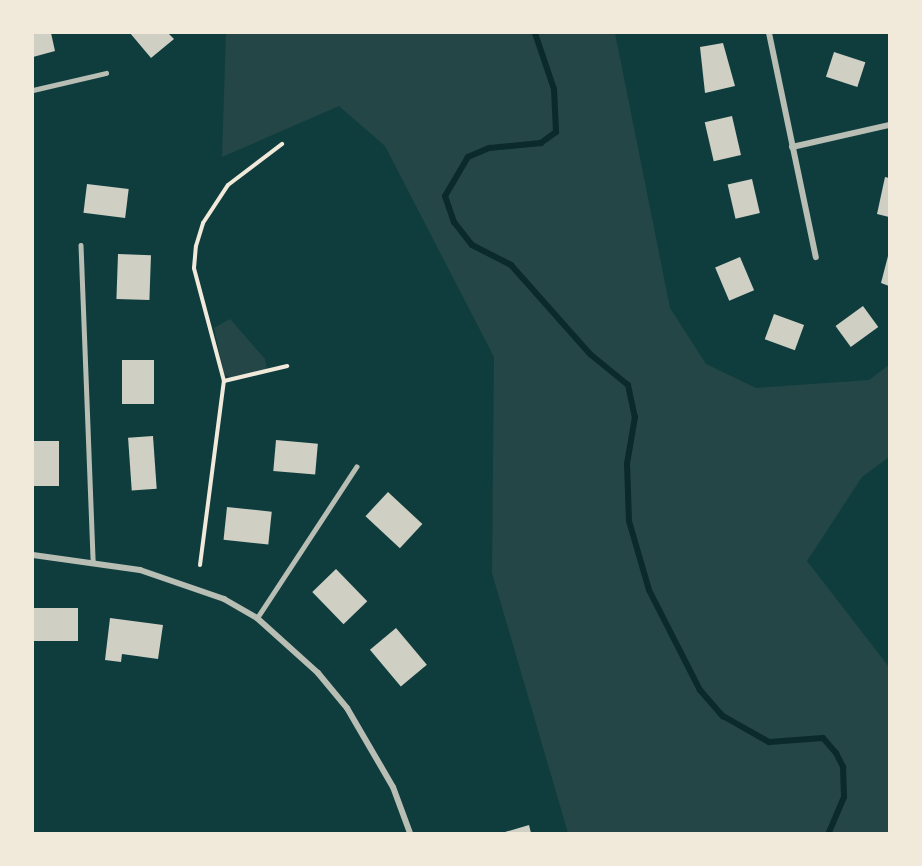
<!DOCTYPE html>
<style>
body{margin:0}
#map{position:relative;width:922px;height:866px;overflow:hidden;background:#0f3d3e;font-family:Raleway,sans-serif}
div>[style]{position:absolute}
.green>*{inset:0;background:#244646}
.stream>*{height:6px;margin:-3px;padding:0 3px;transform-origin:3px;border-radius:3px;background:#0a2a2b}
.building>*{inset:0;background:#cfcfc3;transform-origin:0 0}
.path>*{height:4px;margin:-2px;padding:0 2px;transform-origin:2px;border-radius:2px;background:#f1e9da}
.service>*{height:4.5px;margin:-2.25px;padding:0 2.25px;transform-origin:2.25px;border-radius:2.25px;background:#b8beb3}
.minor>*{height:6px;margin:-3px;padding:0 3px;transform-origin:3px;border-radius:3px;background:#b8beb3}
span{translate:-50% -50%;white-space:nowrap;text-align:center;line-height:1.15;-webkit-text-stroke:4.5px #f1e9da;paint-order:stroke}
.frame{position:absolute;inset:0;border:34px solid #f1e9da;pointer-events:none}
</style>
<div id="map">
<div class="green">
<div style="clip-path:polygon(226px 33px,615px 33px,670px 308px,706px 364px,756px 388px,869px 380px,889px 365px,889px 457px,862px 477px,807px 561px,889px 667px,889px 833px,568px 833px,492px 573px,494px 357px,385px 146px,339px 106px,222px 157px)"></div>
<div style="clip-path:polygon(230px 319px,265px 359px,267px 370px,231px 378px,224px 374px,214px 328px)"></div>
</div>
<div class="stream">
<div style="left:535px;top:33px;width:59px;rotate:71.3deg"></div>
<div style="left:554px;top:89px;width:43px;rotate:87.3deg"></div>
<div style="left:556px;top:132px;width:19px;rotate:144deg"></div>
<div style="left:541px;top:143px;width:52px;rotate:174.5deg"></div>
<div style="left:489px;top:148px;width:23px;rotate:157deg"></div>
<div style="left:468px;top:157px;width:45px;rotate:120.5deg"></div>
<div style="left:445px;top:196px;width:28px;rotate:71deg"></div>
<div style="left:454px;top:222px;width:29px;rotate:52deg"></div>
<div style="left:472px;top:245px;width:44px;rotate:27.1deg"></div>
<div style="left:511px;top:265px;width:119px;rotate:48.4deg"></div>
<div style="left:590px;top:354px;width:49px;rotate:39.2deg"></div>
<div style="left:628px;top:385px;width:33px;rotate:78deg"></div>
<div style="left:635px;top:417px;width:48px;rotate:99.7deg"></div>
<div style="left:627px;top:464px;width:57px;rotate:88deg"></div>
<div style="left:629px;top:521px;width:72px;rotate:73.8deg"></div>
<div style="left:649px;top:590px;width:112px;rotate:63deg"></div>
<div style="left:700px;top:690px;width:35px;rotate:49deg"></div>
<div style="left:723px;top:716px;width:53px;rotate:29.5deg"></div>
<div style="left:769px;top:742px;width:54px;rotate:-4.2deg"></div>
<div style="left:823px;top:738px;width:20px;rotate:49deg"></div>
<div style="left:836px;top:753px;width:16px;rotate:63deg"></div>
<div style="left:843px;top:767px;width:30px;rotate:88deg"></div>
<div style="left:844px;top:797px;width:39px;rotate:113deg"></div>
</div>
<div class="building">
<div style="clip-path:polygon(33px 33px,51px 33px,55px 51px,33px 57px)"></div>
<div style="clip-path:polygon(130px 33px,168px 33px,174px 39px,151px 58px)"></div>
<div style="clip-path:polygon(723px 43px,735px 86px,705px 93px,700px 47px)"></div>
<div style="left:834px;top:52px;width:33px;height:26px;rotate:18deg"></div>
<div style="left:732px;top:116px;width:40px;height:28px;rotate:77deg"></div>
<div style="clip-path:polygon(885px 177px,889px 178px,889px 217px,877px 214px)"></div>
<div style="left:752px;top:179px;width:35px;height:25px;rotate:77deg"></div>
<div style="left:87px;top:184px;width:42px;height:29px;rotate:7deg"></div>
<div style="left:118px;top:254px;width:33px;height:45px;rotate:2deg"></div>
<div style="clip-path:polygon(888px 256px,889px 256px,889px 286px,881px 283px)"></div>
<div style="left:740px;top:257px;width:36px;height:27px;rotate:67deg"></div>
<div style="left:863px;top:306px;width:26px;height:34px;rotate:54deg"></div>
<div style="left:774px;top:314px;width:32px;height:27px;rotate:20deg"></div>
<div style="left:122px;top:360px;width:32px;height:44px"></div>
<div style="left:153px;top:436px;width:53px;height:25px;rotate:86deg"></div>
<div style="left:276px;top:440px;width:42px;height:31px;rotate:5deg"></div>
<div style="left:33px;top:441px;width:26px;height:45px"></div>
<div style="left:388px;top:492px;width:47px;height:33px;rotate:43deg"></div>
<div style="left:227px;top:507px;width:45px;height:33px;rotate:6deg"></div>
<div style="left:336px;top:569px;width:45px;height:33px;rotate:46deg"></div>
<div style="left:33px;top:608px;width:45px;height:33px"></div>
<div style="clip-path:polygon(110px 618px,163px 625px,158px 659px,122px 654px,121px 662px,105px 660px)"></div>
<div style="left:396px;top:628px;width:48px;height:34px;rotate:50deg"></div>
<div style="clip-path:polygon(529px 825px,531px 833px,505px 833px,505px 832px)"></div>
</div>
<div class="path">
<div style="left:224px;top:381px;width:65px;rotate:-13.4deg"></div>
<div style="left:200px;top:565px;width:186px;rotate:-82.6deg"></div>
<div style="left:224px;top:381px;width:117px;rotate:-104.9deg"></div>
<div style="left:194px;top:268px;width:22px;rotate:-85deg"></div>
<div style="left:196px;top:246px;width:24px;rotate:-73deg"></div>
<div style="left:203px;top:223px;width:45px;rotate:-56.7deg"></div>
<div style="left:228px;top:185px;width:68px;rotate:-37.2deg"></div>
</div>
<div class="service">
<div style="left:33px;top:90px;width:75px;rotate:-13.1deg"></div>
<div style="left:81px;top:245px;width:316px;rotate:87.8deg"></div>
<div style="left:257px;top:618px;width:181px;rotate:-56.7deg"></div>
</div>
<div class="minor">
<div style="left:769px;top:33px;width:229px;rotate:78.2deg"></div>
<div style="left:792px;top:147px;width:99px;rotate:-12.8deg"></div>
<div style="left:33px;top:555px;width:108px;rotate:8deg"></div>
<div style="left:140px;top:570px;width:89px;rotate:19deg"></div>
<div style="left:224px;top:599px;width:38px;rotate:30deg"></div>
<div style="left:257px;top:618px;width:82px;rotate:42deg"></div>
<div style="left:318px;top:673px;width:45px;rotate:50.4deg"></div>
<div style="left:347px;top:708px;width:91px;rotate:59.8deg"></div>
<div style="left:393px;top:787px;width:49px;rotate:69.7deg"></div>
</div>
<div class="frame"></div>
</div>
